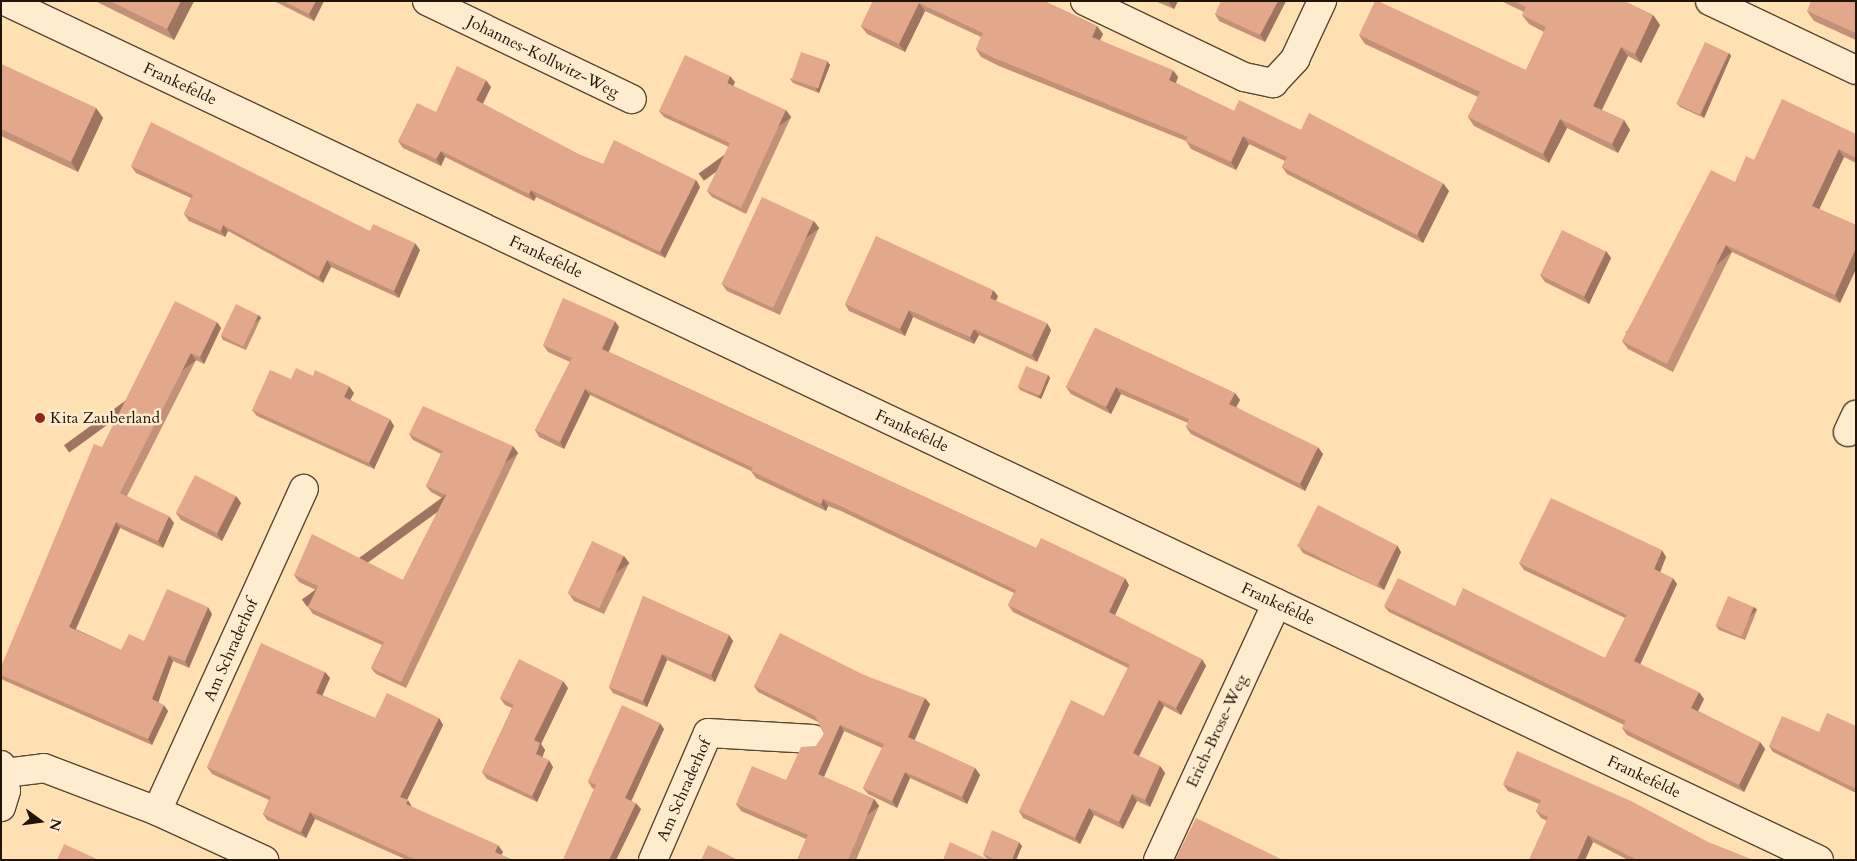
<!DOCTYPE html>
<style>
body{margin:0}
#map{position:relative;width:1857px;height:861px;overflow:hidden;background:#ffe0b3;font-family:Cardo,serif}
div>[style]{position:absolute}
.roads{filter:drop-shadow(1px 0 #584734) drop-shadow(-1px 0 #584734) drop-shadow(0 1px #584734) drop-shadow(0 -1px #584734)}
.minor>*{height:28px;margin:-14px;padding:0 14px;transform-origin:14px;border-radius:14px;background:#ffebce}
.wall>*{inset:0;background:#c39078}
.shaded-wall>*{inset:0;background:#9f7562;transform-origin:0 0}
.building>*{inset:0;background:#e3a78c;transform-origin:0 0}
.dots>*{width:14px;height:14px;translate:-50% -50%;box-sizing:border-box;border:2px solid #ffebce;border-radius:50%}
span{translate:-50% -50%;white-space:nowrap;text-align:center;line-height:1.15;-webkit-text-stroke:5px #ffebce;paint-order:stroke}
.street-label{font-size:16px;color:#201409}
.poi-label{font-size:16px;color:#201409}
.left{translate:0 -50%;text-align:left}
.frame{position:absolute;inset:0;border:2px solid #201409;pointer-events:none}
.north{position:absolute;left:15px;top:796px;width:50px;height:50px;-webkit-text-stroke:4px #ffebce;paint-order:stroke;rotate:104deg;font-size:14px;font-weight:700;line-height:20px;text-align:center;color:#201409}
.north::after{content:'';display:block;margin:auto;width:18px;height:22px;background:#201409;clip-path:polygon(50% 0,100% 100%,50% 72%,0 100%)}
</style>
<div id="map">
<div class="roads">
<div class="minor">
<div style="left:5px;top:1px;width:2007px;rotate:25.34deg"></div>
<div style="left:427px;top:1px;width:227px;rotate:25.6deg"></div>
<div style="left:1085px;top:1px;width:176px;rotate:25.5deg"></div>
<div style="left:1244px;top:77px;width:30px;rotate:12deg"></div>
<div style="left:1273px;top:83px;width:33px;rotate:-47deg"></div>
<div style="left:1295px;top:59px;width:64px;rotate:-65deg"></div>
<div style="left:1710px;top:1px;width:161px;rotate:25.3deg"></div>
<div style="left:1848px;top:432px;width:19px;rotate:-65deg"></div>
<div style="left:1px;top:765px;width:26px;rotate:79deg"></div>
<div style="left:6px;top:791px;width:17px;rotate:107deg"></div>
<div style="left:5px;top:773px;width:39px;rotate:-7deg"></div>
<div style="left:44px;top:768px;width:121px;rotate:20.8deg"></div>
<div style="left:157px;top:811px;width:118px;rotate:24.6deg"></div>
<div style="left:157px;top:811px;width:354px;rotate:-65.5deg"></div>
<div style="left:653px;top:860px;width:138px;rotate:-66.6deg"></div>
<div style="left:708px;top:733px;width:105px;rotate:3.3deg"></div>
<div style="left:1158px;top:860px;width:283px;rotate:-65.2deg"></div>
</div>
</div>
<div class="wall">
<div style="clip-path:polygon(95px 1px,194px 1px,174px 40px)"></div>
<div style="clip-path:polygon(274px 1px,324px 1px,314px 21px)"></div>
<div style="clip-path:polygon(873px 1px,1044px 1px,1097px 26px,1103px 34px,1100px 40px,1178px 77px,1176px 83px,1234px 111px,1301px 130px,1449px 191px,1423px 243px,1287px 174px,1282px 167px,1285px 161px,1249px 144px,1236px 170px,1191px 149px,1186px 141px,999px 66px,981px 57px,976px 49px,981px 37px,925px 11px,905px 52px,867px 34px,861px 26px)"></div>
<div style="clip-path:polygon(1155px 1px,1178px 1px,1174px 9px)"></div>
<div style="clip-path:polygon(1286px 1px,1265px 42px,1219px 21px,1215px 14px)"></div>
<div style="clip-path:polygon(1501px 1px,1624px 1px,1653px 15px,1660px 25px,1641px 63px,1628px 56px,1602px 110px,1624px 120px,1630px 130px,1618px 153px,1567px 128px,1549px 163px,1474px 126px,1468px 117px,1478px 97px,1365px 44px,1359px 35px,1526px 70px,1544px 32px,1529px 24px,1522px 15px,1524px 12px)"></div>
<div style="clip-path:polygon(1856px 1px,1856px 40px,1814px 21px,1807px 11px)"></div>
<div style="clip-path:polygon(1729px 53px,1731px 56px,1704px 118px,1680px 107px,1677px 104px)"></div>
<div style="clip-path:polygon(827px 61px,830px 65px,819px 93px,793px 83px,790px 79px)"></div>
<div style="clip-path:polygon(1px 64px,96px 108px,103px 118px,78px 172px,1px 136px)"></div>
<div style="clip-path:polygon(735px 82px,733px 86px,791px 117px,746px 214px,712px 197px,707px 191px,729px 147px,664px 117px,659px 111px)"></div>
<div style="clip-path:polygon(491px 87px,483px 104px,580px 155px,603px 164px,696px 180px,700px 187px,665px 258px,536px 197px,534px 201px,445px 157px,441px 166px,403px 148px,398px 141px,436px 112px)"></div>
<div style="clip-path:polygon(1856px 134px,1856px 163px,1844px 157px,1819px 209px,1856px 225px,1856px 269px,1840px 303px,1732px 252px,1673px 372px,1628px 349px,1622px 341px,1735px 182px,1754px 160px)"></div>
<div style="clip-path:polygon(131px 166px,370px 231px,420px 250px,399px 298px,331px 267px,323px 283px,228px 231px,225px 237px,189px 221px,184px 214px,191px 198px,136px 173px)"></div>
<div style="clip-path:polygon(819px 228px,780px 315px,727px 291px,722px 284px)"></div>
<div style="clip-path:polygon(1606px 251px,1611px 258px,1589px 304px,1545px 282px,1540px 275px)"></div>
<div style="clip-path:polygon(998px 296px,996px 301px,1051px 330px,1037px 362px,979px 335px,974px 344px,913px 317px,905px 336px,849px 311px,845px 304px)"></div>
<div style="clip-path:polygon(261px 318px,246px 350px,223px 340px,221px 336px)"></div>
<div style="clip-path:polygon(217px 322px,221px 328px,204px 364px,196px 360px,127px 496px,174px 523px,163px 548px,120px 528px,76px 629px,121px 650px,212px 614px,189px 668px,173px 661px,158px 702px,168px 711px,152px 745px,3px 680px,1px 677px,1px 667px,102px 447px)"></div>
<div style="clip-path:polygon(619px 327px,609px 352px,1036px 548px,1129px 585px,1115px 615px,1206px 666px,1181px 715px,1164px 706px,1139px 756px,1160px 766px,1165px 773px,1150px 807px,1137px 801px,1123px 829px,1094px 815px,1080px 844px,1023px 818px,1019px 811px,1104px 716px,1128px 668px,1013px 612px,1008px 605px,1014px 593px,841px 511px,828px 506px,826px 511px,756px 478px,751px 471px,590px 395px,564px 449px,539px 437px,535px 430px,570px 362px,548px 352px,543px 345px)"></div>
<div style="clip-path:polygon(1095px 328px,1235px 393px,1240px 400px,1236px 407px,1323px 454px,1305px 491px,1191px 434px,1186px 427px,1188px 423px,1121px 394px,1111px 414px,1071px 394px,1066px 387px)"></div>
<div style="clip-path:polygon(1048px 375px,1050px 378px,1041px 399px,1020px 390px,1018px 387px)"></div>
<div style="clip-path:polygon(291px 379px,354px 393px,350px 400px,394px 426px,374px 469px,257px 416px,252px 410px)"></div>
<div style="clip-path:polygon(409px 434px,518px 453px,406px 688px,376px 674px,371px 668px,382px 645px,313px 614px,308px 607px,316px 590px,299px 582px,294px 575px,403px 580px,444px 499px,431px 492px,426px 486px,441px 454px,413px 440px)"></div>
<div style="clip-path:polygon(236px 496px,241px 503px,222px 541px,181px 520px,176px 513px)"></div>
<div style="clip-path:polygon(1299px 547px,1401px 552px,1384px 590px,1303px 553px)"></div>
<div style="clip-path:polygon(624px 556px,629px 563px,604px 614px,574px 601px,569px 594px)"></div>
<div style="clip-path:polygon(1666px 557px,1660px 572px,1677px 584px,1640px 664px,1704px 699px,1698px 711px,1760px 742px,1765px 749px,1744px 792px,1627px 735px,1622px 728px,1624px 725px,1389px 612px,1384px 606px,1455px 606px,1605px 658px,1625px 618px,1524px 570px,1519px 563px)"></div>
<div style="clip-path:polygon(643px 596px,729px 635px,733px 641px,715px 682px,667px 660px,647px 707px,613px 693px,609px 687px)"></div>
<div style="clip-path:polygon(1754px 607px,1757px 610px,1745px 640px,1719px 630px,1716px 626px)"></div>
<div style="clip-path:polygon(325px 672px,330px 678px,322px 695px,375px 718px,439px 718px,443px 725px,407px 800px,412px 807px,503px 852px,501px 855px,513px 860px,407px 860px,315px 819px,306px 838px,267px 820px,263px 814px,269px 800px,212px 774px,207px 767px)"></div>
<div style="clip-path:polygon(864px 675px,930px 704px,914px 740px,975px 768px,980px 775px,967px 804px,910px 778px,897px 808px,868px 794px,863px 788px,882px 748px,844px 731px,824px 777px,874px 799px,879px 806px,856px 860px,797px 860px,806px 839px,741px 811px,736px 804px,786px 780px,816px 746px,824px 734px,818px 722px,758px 692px,754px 686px)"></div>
<div style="clip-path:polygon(568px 688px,541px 744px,545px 750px,542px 757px,553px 767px,537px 802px,487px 779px,482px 772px,512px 708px,505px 705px,500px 698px)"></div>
<div style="clip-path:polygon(1856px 726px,1856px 793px,1773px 752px,1769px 746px,1819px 732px)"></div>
<div style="clip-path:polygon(664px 729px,631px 801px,641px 809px,616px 860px,563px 860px,594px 789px,592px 788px,588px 781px)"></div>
<div style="clip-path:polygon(1503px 784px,1710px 843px,1753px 860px,1628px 860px,1593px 842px,1585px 860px,1529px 860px,1547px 821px,1541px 818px,1536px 811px,1539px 804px,1508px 791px)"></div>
<div style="clip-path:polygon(1022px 846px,1016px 860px,990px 860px,986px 858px,983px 854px)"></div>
</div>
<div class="shaded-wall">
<div style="clip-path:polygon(181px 1px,194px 1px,174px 40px,167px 29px)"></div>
<div style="clip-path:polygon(316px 1px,324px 1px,314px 21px,309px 14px)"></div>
<div style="clip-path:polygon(1170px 1px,1178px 1px,1174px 9px,1169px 3px)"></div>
<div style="clip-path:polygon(1278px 1px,1286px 1px,1265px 42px,1260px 35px)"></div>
<div style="clip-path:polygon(919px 3px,925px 11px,905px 52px,899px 44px)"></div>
<div style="clip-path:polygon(1653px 15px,1660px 25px,1641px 63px,1635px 54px)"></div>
<div style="clip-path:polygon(1097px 26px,1103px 34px,1098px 44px,1092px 37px)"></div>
<div style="clip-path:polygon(1621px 47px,1628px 56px,1599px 115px,1593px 106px)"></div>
<div style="clip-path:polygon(1729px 53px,1731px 56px,1704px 118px,1701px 114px)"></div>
<div style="clip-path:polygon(827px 61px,830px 65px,819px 93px,816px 90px)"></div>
<div style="clip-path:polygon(1173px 70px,1178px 77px,1174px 87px,1169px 80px)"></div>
<div style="clip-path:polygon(730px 76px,735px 82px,732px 89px,727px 83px)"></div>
<div style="clip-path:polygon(486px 80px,491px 87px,481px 107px,476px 100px)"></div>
<div style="clip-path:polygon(96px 108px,103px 118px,78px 172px,71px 162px)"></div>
<div style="left:786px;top:110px;width:9px;height:108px;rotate:54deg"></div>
<div style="clip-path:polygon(1560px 119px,1567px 128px,1549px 163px,1543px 154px)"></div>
<div style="clip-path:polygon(1624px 120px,1630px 130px,1618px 153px,1612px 144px)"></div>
<div style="clip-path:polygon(1243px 136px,1249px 144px,1236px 170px,1231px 162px)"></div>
<div style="clip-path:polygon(1839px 149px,1844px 157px,1817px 214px,1812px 206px)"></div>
<div style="clip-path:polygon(441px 151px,445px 157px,441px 166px,436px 159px)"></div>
<div style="clip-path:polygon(696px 180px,700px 187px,665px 258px,660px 252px)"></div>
<div style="clip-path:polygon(1443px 183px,1449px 191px,1423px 243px,1417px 235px)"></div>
<div style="clip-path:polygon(531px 190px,536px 197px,534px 201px,529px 194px)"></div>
<div style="left:814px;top:221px;width:9px;height:95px;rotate:54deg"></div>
<div style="clip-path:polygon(223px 225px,228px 231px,225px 237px,221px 231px)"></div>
<div style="clip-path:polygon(415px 243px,420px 250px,399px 298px,394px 291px)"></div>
<div style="left:1726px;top:245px;width:9px;height:133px;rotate:49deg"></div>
<div style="clip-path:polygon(1856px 248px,1856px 269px,1840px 303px,1835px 295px)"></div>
<div style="clip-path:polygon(1606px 251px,1611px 258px,1589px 304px,1584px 297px)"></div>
<div style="clip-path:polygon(327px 260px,331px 267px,323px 283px,319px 277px)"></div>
<div style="clip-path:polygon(993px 290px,998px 296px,994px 304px,990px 298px)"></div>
<div style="clip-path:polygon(909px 310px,913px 317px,905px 336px,900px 329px)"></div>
<div style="left:259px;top:315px;width:4px;height:35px;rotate:56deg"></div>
<div style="clip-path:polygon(615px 321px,619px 327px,607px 355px,602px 349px)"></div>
<div style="clip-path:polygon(217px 322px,221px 328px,204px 364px,200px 357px)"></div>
<div style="clip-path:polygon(1047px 323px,1051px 330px,1037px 362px,1032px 355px)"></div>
<div style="clip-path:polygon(974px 329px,979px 335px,974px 344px,970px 337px)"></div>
<div style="left:191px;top:353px;width:9px;height:157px;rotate:54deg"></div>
<div style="clip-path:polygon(1048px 375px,1050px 378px,1041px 399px,1038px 396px)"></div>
<div style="clip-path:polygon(349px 386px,354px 393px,348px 404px,344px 397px)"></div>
<div style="clip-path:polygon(1116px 387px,1121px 394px,1111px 414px,1106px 407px)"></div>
<div style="clip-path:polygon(585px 389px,590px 395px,564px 449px,560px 442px)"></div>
<div style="clip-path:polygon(1235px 393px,1240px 400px,1234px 411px,1229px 404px)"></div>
<div style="clip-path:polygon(390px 419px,394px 426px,374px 469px,369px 463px)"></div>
<div style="left:513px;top:446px;width:9px;height:261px;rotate:54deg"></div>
<div style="clip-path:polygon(1318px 447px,1323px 454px,1305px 491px,1300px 484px)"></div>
<div style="clip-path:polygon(236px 496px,241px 503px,222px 541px,217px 534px)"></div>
<div style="clip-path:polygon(823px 499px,828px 506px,826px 511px,821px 504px)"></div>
<div style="clip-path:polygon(169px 516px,174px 523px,163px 548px,158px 541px)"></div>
<div style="clip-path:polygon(116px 522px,120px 528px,74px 633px,69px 627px)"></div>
<div style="clip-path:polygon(1397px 545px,1401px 552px,1384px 590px,1379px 584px)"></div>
<div style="clip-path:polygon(1662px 550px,1666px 557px,1659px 575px,1654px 569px)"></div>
<div style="left:624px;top:556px;width:9px;height:57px;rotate:54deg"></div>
<div style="clip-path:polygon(1125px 578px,1129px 585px,1113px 619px,1109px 612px)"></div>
<div style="clip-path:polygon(1673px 578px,1677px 584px,1639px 667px,1634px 661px)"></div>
<div style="clip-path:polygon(208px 607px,212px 614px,189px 668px,185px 661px)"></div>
<div style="left:1754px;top:607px;width:4px;height:32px;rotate:45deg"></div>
<div style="clip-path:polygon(729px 635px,733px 641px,715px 682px,711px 675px)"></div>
<div style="clip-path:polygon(662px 654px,667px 660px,647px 707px,643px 701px)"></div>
<div style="clip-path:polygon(169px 655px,173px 661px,157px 706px,152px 699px)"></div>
<div style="clip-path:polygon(1202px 659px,1206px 666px,1181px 715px,1176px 708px)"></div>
<div style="clip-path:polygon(325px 672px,330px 678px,321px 699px,316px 693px)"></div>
<div style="clip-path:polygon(563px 681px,568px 688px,541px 744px,545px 750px,541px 761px,536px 754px,534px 740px)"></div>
<div style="clip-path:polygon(1699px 692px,1704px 699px,1696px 715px,1691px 708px)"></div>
<div style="clip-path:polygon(925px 698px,930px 704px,913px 744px,908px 737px)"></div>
<div style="clip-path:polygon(1159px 700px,1164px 706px,1137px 760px,1133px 753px)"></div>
<div style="clip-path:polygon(164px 705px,168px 711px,152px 745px,148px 739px)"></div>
<div style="clip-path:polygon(439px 718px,443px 725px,405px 804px,400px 797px)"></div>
<div style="clip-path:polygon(660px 723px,664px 729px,630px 804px,625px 798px)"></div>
<div style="clip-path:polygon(840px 725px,844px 731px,822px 781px,818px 774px)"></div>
<div style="clip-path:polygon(1760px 742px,1765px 749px,1744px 792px,1739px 785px)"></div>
<div style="clip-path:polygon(549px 760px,553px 767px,537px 802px,532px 796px)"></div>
<div style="clip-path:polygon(1160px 766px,1165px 773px,1150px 807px,1145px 800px)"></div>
<div style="clip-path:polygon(975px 768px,980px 775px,967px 804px,962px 797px)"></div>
<div style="clip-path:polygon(905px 772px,910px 778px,897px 808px,892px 801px)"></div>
<div style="clip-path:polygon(1132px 794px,1137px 801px,1123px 829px,1119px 822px)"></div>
<div style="left:874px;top:799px;width:9px;height:66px;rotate:54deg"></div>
<div style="clip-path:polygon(408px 800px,412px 807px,406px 804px)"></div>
<div style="clip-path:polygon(636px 803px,641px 809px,616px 860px,609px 860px)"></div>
<div style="clip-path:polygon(1089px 808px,1094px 815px,1080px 844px,1075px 838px)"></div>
<div style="clip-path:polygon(310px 812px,315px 819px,306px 838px,301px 832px)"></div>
<div style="clip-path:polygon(1588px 835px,1593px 842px,1585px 860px,1577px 860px)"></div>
<div style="clip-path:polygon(1019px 842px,1022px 846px,1016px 860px,1012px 860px)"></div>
<div style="clip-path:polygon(498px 845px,503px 852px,499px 858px,495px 852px)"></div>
</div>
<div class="building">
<div style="clip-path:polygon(110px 1px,181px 1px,167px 29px)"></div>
<div style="clip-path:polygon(283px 1px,316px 1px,309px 14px)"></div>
<div style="clip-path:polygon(873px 1px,1044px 1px,1097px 26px,1092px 37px,1173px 70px,1169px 80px,1234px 111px,1239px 100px,1301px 130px,1309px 113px,1443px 183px,1417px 235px,1282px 167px,1287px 157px,1243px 136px,1231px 162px,1185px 141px,1188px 137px,994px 58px,976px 49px,983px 33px,919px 3px,899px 44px,861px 26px)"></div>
<div style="clip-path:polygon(1221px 1px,1278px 1px,1260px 35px,1215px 14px)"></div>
<div style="clip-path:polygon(1375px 1px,1378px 1px,1526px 70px,1546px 27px,1522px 15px,1526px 7px,1514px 1px,1624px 1px,1653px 15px,1635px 54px,1621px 47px,1593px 106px,1624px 120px,1612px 144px,1560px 119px,1543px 154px,1468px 117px,1480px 92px,1359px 35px)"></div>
<div style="clip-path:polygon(1811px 1px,1856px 1px,1856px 33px,1807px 11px)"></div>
<div style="left:1705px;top:42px;width:26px;height:68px;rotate:25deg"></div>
<div style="left:801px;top:52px;width:28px;height:29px;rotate:19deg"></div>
<div style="clip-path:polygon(685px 55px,730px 76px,727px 83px,786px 110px,741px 208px,707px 191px,730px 143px,659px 111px)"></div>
<div style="clip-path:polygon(1px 64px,96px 108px,71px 162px,1px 129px)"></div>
<div style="clip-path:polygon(457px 66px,486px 80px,476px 100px,580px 155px,603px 164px,614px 140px,696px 180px,660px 252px,531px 190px,529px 194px,441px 151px,436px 159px,398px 141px,417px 103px,436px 112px)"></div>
<div style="clip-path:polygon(1782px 99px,1856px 134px,1856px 158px,1839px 149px,1812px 206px,1856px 225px,1856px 248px,1835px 295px,1726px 245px,1667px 364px,1622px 341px,1711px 170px,1735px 182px,1746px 156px,1754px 160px)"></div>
<div style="clip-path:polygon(151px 122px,370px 231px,373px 224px,415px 243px,394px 291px,327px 260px,319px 277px,223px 225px,221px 231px,184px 214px,193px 195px,131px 166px)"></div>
<div style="left:762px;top:197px;width:57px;height:96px;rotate:25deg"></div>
<div style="left:1562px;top:230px;width:49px;height:50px;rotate:26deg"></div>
<div style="clip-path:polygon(876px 236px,993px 290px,990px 298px,1047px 323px,1032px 355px,974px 329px,970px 337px,909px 310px,900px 329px,845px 304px)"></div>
<div style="clip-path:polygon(563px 298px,615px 321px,602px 349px,1036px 548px,1041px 538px,1125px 578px,1109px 612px,1202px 659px,1176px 708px,1159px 700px,1133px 753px,1160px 766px,1145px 800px,1132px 794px,1119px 822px,1089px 808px,1075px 838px,1019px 811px,1071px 700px,1104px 716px,1130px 665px,1008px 605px,1016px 590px,836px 504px,823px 499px,821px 504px,751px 471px,753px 468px,585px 389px,560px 442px,535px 430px,572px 358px,543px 345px)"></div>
<div style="clip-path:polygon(175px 301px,217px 322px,200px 357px,191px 353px,120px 493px,169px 516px,158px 541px,116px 522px,69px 627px,121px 650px,129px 634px,144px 641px,167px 589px,208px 607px,185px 661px,169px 655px,152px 699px,164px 705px,148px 739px,1px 675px,1px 667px,94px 444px,102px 447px)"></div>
<div style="left:236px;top:304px;width:25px;height:35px;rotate:26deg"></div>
<div style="clip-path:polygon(1095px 328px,1235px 393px,1229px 404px,1318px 447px,1300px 484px,1186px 427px,1189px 419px,1116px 387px,1106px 407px,1066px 387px)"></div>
<div style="left:1026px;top:366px;width:24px;height:22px;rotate:22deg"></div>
<div style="clip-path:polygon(296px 368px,313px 376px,315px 370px,349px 386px,344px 397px,390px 419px,369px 463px,252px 410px,270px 370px,291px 379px)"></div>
<div style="clip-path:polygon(423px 406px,513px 446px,401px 682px,371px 668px,384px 642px,308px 607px,318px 586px,294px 575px,312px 534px,403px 580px,446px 495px,426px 486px,443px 451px,409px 434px)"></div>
<div style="left:195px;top:475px;width:46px;height:42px;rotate:27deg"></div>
<div style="clip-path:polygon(1551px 498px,1662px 550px,1654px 569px,1673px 578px,1634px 661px,1699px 692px,1691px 708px,1760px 742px,1739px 785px,1622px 728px,1626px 721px,1384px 606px,1398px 578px,1455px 606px,1463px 588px,1605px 658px,1627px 615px,1519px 563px)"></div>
<div style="left:1318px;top:505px;width:89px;height:46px;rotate:27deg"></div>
<div style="left:592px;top:541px;width:35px;height:58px;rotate:25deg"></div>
<div style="clip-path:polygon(643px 596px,729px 635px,711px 675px,662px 654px,643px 701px,609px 687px)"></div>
<div style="left:1728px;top:596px;width:28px;height:32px;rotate:23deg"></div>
<div style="clip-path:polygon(780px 633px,864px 675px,925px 698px,908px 737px,975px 768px,962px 797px,905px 772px,892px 801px,863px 788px,884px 744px,840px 725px,818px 774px,874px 799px,848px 860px,797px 860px,808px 835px,736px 804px,752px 766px,786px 780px,801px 747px,816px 746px,824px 734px,815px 716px,754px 686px)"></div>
<div style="clip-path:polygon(261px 643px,325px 672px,316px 693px,375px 718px,387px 693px,439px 718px,400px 797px,408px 800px,406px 804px,498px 845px,495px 852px,513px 860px,416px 860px,310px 812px,301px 832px,263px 814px,271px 797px,207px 767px)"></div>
<div style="clip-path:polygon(519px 659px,563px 681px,534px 740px,540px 743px,536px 754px,549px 760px,532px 796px,482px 772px,514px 705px,500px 698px)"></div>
<div style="clip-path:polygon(622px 705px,660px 723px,625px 798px,636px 803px,609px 860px,563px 860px,596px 785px,588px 781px)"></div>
<div style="clip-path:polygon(1827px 713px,1856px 726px,1856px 789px,1769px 746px,1782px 716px,1819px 732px)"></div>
<div style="clip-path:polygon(1517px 751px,1631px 801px,1710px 843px,1753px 860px,1637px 860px,1588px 835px,1577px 860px,1529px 860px,1548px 817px,1536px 811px,1541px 800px,1503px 784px)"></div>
<div style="clip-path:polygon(1196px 818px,1283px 860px,1175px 860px)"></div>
<div style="clip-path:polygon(992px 830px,1019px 842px,1012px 860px,996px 860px,983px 854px)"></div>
<div style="clip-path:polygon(950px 842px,989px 860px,943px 860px)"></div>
<div style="clip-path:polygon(64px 844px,99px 860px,57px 860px)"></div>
<div style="clip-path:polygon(708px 845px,738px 860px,701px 860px)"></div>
</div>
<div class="dots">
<div style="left:40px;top:418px;background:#8f2418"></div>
</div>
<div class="street-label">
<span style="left:543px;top:57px;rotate:26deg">Johannes-Kollwitz-Weg</span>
<span style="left:180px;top:84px;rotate:25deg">Frankefelde</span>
<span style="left:546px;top:257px;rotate:25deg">Frankefelde</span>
<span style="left:912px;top:431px;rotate:25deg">Frankefelde</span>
<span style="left:1278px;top:604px;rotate:25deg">Frankefelde</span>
<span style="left:231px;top:650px;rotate:-66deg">Am Schraderhof</span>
<span style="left:1217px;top:731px;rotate:-65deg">Erich-Brose-Weg</span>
<span style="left:1644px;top:777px;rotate:25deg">Frankefelde</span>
<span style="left:684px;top:790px;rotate:-66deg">Am Schraderhof</span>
</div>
<div class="poi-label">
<span class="left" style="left:50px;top:418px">Kita Zauberland</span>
</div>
<div class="frame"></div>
<div class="north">N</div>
</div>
